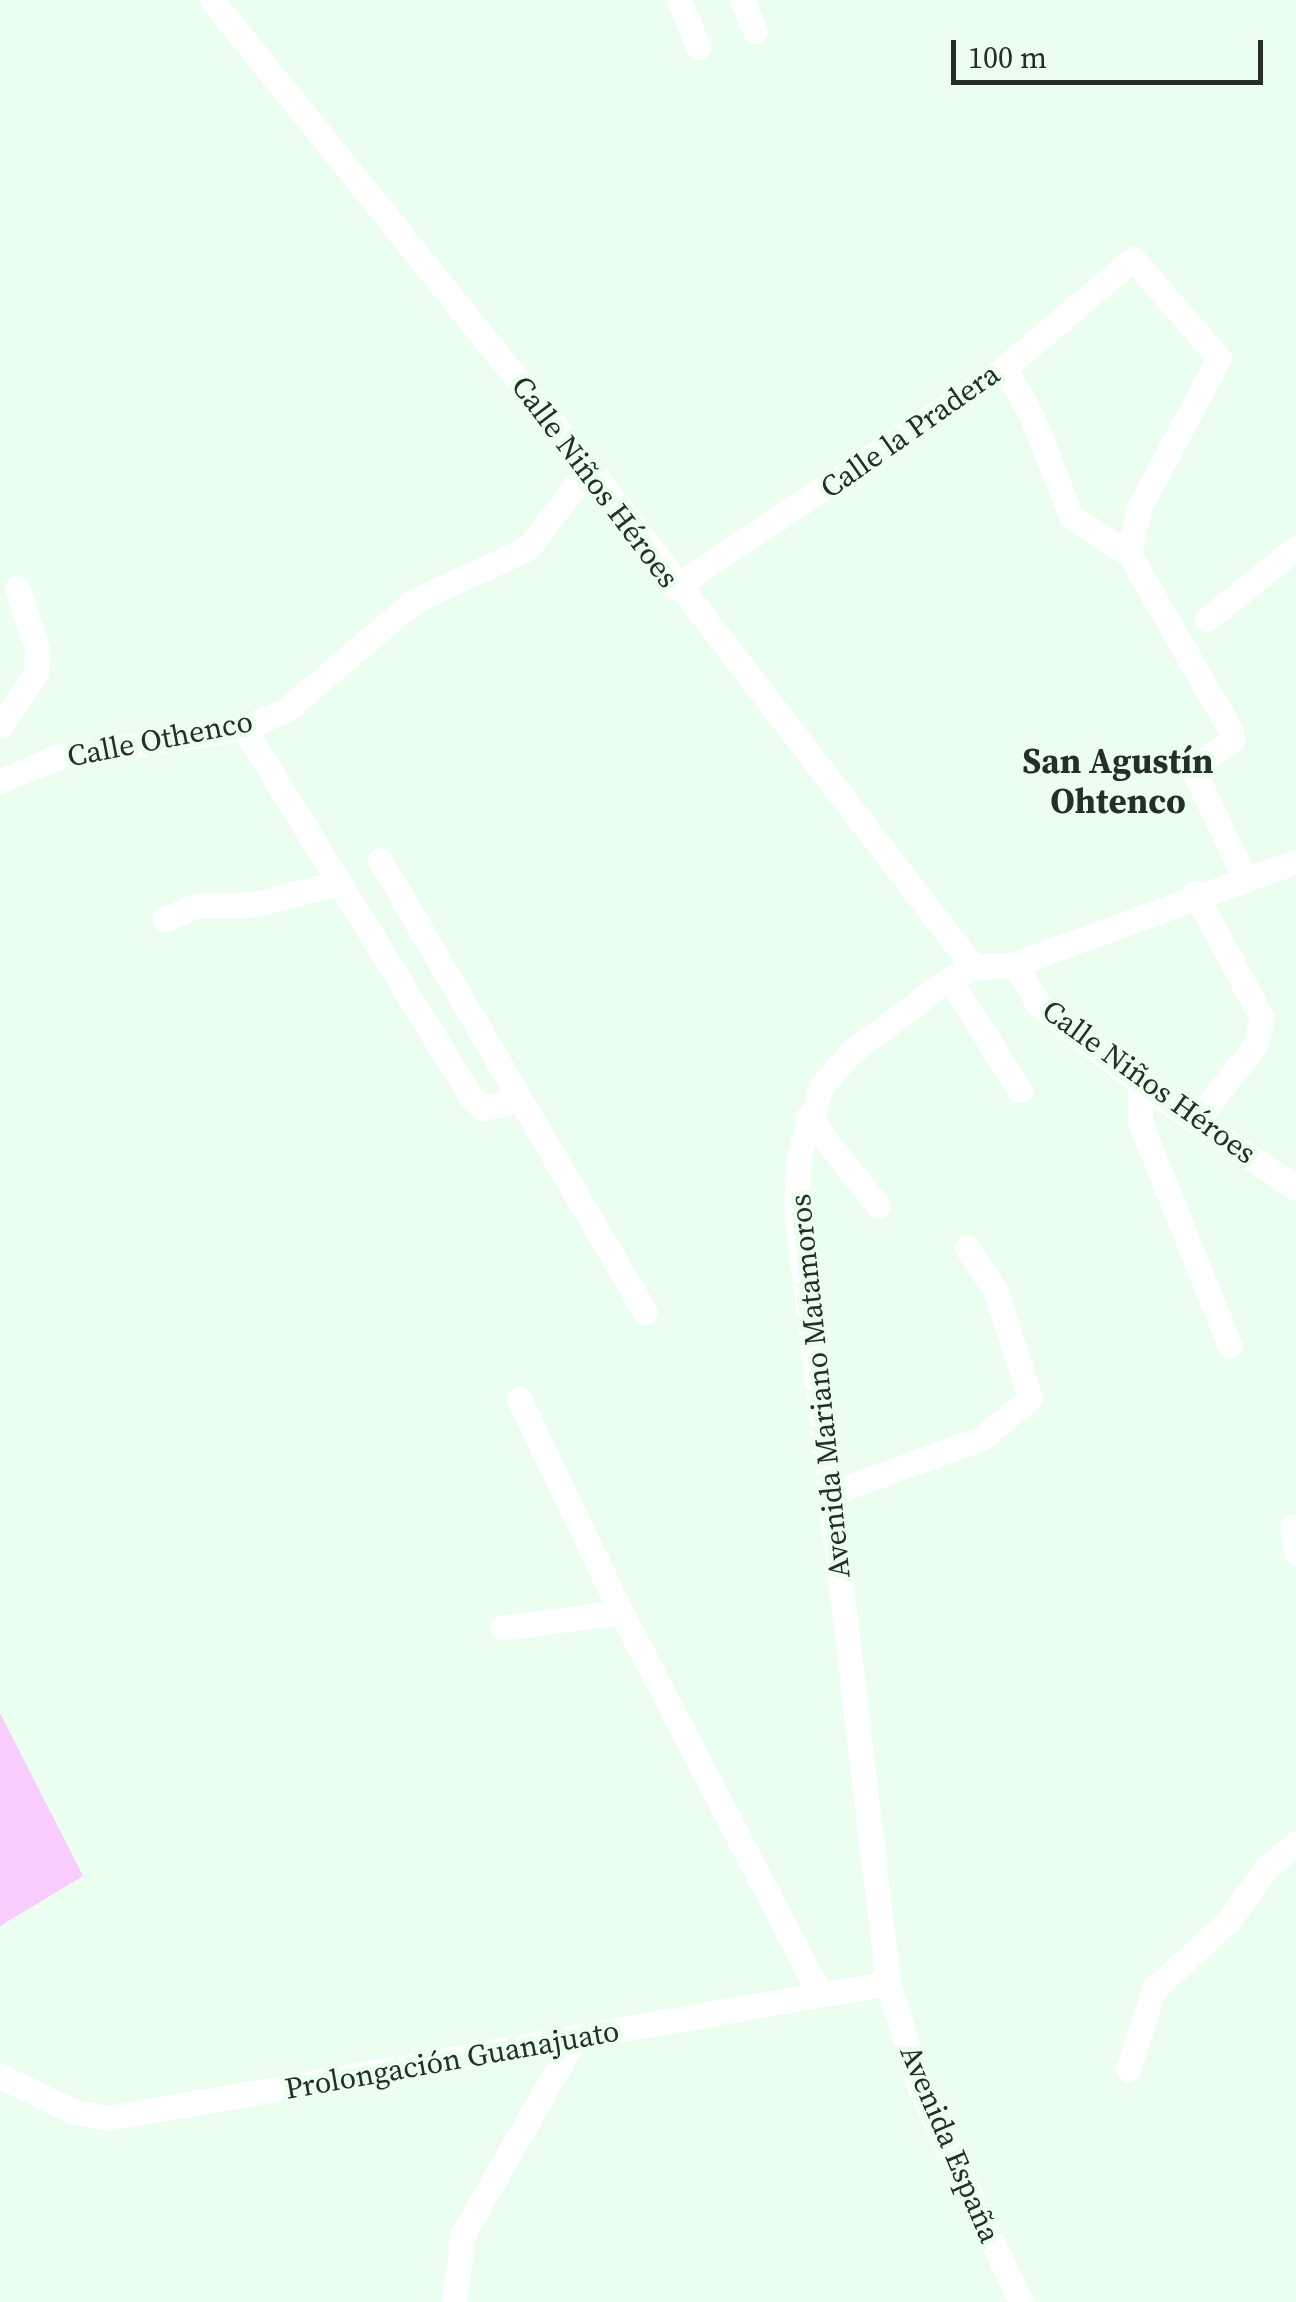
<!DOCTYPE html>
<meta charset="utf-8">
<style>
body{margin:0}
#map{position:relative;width:1296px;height:2302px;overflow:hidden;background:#ebfeef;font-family:"Source Serif 4",serif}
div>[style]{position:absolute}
.green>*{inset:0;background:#f8cdfd}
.minor>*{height:25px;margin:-12.5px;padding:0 12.5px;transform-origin:12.5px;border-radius:12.5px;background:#fff}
span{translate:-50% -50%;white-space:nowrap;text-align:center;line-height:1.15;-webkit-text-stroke:10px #ebfeef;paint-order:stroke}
.street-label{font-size:30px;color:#252e27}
.quarter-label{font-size:35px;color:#252e27;font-weight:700}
.scale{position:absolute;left:951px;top:40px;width:312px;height:45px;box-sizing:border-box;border:5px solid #252e27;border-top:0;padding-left:12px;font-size:30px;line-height:35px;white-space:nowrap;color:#252e27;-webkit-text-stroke:8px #ebfeef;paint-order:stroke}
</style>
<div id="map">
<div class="green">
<div style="clip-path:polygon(0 1713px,83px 1876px,0 1926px)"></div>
</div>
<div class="minor">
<div style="left:212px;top:0;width:601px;rotate:51.15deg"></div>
<div style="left:589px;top:468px;width:631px;rotate:52.4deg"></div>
<div style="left:679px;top:0;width:51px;rotate:68deg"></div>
<div style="left:742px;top:0;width:34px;rotate:67deg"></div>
<div style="left:1129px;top:554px;width:204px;rotate:60deg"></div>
<div style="left:1231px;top:731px;width:10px;rotate:84deg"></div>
<div style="left:1232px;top:741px;width:42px;rotate:145.6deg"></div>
<div style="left:1197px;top:765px;width:11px;rotate:95deg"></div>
<div style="left:1196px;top:776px;width:111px;rotate:64.4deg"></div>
<div style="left:675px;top:587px;width:395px;rotate:-33.6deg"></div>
<div style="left:1004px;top:368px;width:169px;rotate:-40.2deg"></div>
<div style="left:1133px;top:259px;width:131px;rotate:49deg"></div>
<div style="left:1219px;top:358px;width:170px;rotate:118.1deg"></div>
<div style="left:1139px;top:508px;width:47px;rotate:102.3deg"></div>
<div style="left:1129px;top:554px;width:69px;rotate:-146.8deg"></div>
<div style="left:1071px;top:516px;width:110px;rotate:-111.4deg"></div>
<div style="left:1031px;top:414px;width:53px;rotate:-120.4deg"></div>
<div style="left:1207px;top:619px;width:114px;rotate:-38.6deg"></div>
<div style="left:0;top:726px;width:64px;rotate:-55.8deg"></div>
<div style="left:36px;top:673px;width:25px;rotate:-88deg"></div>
<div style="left:37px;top:648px;width:63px;rotate:-108.4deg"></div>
<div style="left:244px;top:728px;width:432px;rotate:58.4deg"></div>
<div style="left:470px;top:1096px;width:18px;rotate:43deg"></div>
<div style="left:483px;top:1108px;width:37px;rotate:-13deg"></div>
<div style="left:0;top:781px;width:63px;rotate:-22.5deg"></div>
<div style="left:58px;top:757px;width:188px;rotate:-8.9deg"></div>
<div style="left:244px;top:728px;width:46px;rotate:-23.2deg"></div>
<div style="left:286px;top:710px;width:168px;rotate:-40.4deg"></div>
<div style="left:414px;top:601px;width:126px;rotate:-24.9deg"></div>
<div style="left:528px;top:548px;width:101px;rotate:-52.7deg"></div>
<div style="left:380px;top:860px;width:524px;rotate:59.62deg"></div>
<div style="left:1195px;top:893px;width:142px;rotate:61.8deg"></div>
<div style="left:1262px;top:1018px;width:29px;rotate:104deg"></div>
<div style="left:1255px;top:1046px;width:95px;rotate:128.6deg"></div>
<div style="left:165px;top:919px;width:33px;rotate:-23deg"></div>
<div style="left:195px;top:906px;width:62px;rotate:-1.8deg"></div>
<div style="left:257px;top:904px;width:83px;rotate:-14.7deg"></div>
<div style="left:1015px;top:964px;width:46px;rotate:60.1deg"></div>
<div style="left:1038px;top:1004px;width:129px;rotate:37.8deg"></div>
<div style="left:1140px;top:1083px;width:188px;rotate:33.9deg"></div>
<div style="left:949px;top:979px;width:132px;rotate:57.4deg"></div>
<div style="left:1140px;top:1083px;width:39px;rotate:90deg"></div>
<div style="left:1140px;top:1122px;width:241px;rotate:68.1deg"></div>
<div style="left:808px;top:1117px;width:113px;rotate:51.8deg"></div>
<div style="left:519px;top:1399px;width:236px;rotate:64.4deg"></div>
<div style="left:621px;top:1612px;width:429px;rotate:62.5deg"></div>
<div style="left:831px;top:1493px;width:161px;rotate:-20deg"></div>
<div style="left:982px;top:1438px;width:62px;rotate:-39.8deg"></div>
<div style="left:1030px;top:1398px;width:111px;rotate:-107.8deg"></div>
<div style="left:996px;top:1292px;width:53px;rotate:-123.4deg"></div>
<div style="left:1293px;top:1527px;width:26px;rotate:83deg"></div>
<div style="left:502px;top:1628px;width:120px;rotate:-7.7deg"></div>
<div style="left:1128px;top:2069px;width:84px;rotate:-72deg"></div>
<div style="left:1154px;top:1989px;width:103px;rotate:-42.6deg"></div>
<div style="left:1230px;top:1919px;width:60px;rotate:-55.2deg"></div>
<div style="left:1264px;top:1870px;width:42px;rotate:-40.2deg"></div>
<div style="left:0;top:2076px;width:83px;rotate:25.6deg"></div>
<div style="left:75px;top:2112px;width:34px;rotate:10deg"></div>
<div style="left:108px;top:2118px;width:792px;rotate:-9.82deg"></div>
<div style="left:454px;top:2302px;width:69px;rotate:-82.5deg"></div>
<div style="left:463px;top:2234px;width:224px;rotate:-60.2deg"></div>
<div style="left:1021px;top:2302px;width:237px;rotate:-115.3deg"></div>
<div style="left:920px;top:2088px;width:110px;rotate:-106.9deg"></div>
<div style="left:888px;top:1983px;width:782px;rotate:-96.75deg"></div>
<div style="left:796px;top:1206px;width:51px;rotate:-86.6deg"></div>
<div style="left:799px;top:1155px;width:73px;rotate:-71.6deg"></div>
<div style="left:822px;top:1086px;width:43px;rotate:-49.7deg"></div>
<div style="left:850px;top:1053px;width:124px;rotate:-36.8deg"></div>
<div style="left:949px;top:979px;width:27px;rotate:-24deg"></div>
<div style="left:974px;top:968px;width:41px;rotate:-5.6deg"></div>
<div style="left:1015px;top:964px;width:299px;rotate:-20.1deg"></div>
</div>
<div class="street-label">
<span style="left:910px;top:431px;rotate:-35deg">Calle la Pradera</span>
<span style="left:595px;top:482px;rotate:53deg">Calle Niños Héroes</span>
<span style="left:160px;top:739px;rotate:-11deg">Calle Othenco</span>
<span style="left:1149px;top:1082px;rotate:36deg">Calle Niños Héroes</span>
<span style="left:820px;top:1386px;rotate:-96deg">Avenida Mariano Matamoros</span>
<span style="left:452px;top:2060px;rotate:-10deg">Prolongación Guanajuato</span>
<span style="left:950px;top:2144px;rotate:67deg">Avenida España</span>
</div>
<div class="quarter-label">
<span style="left:1118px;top:781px">San Agustín<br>Ohtenco</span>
</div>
<div class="scale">100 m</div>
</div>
